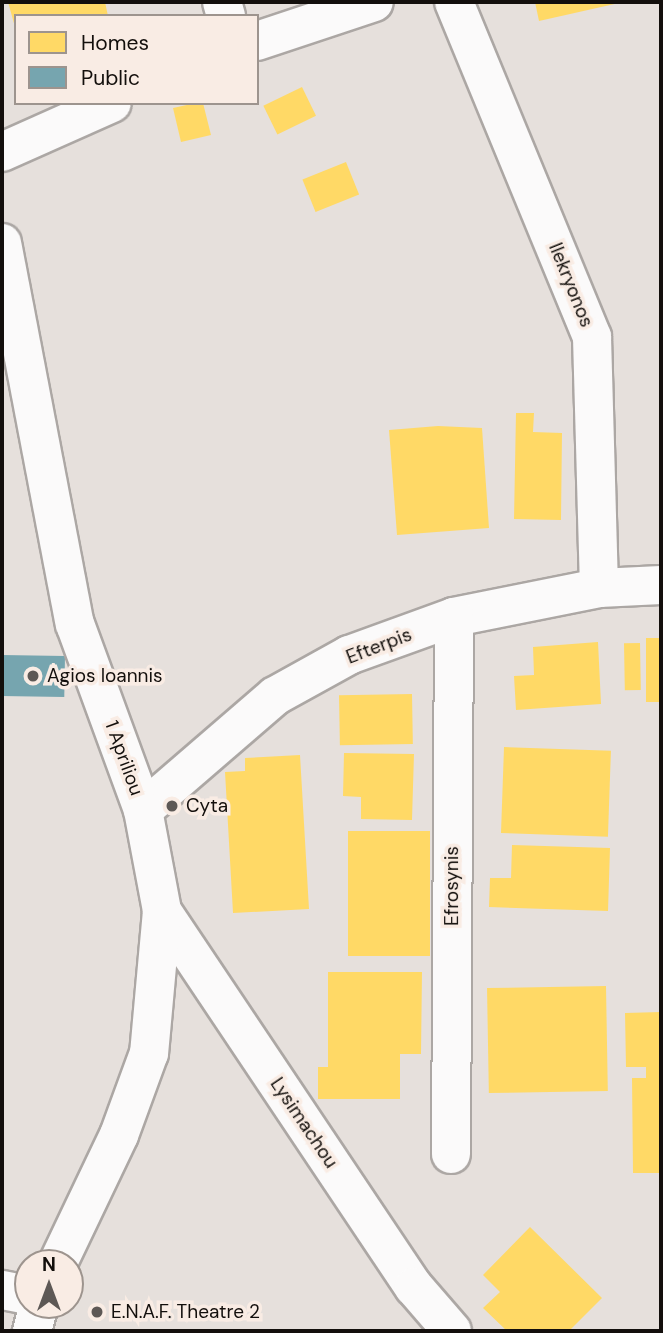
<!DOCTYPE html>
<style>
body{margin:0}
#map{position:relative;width:663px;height:1333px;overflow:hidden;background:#e6e0dc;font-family:"DM Sans",sans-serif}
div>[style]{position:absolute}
.homes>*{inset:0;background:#ffd966;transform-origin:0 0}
.public>*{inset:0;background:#76a5af;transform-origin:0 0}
.roads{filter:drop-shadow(2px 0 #aca7a4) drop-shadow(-2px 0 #aca7a4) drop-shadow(0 2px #aca7a4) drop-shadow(0 -2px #aca7a4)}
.street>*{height:38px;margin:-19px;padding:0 19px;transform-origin:19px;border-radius:19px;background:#fbfafa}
.secondary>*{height:38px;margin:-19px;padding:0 19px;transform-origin:19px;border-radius:19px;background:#fbfafa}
.dots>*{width:19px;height:19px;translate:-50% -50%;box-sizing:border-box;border:4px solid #f9ece4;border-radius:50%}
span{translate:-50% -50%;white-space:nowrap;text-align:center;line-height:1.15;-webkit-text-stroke:7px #f9ece4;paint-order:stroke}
.street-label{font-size:19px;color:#130f0c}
.poi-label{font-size:19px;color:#130f0c}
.left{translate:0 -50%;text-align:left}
.frame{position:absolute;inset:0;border:4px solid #130f0c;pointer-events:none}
.legend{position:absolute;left:14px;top:14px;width:245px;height:91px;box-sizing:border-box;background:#f9ece4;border:2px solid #9d948e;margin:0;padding:9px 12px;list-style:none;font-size:21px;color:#130f0c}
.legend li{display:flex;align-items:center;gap:14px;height:35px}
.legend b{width:35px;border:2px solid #9d948e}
.north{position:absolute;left:14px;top:1249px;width:70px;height:70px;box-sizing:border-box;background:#f9ece4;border:2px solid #9d948e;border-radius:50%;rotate:0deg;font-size:19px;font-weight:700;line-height:28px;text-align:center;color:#130f0c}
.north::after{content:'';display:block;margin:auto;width:24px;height:32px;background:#5d5855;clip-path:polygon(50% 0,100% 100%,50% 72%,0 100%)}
</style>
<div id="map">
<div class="homes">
<div style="clip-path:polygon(8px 2px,105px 2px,108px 16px,16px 16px,15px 27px)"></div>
<div style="clip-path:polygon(535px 2px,619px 2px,619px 3px,539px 21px)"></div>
<div style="left:302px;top:87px;width:32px;height:43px;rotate:64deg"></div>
<div style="clip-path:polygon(196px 103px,203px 103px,211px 135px,181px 142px,173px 108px)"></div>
<div style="left:346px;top:162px;width:35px;height:47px;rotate:68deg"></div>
<div style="clip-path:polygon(516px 413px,534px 413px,533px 432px,562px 433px,561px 520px,514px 519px)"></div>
<div style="clip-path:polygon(438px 426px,482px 428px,489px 528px,397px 535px,389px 430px)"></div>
<div style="left:661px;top:638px;width:64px;height:15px;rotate:90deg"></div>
<div style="clip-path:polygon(598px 642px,601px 704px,516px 710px,514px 676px,534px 675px,533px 647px)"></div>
<div style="left:640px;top:643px;width:47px;height:16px;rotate:89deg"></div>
<div style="left:412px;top:694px;width:50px;height:73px;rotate:89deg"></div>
<div style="left:504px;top:747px;width:107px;height:86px;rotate:2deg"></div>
<div style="clip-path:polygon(344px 753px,414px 754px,412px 820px,361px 819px,361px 797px,343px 796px)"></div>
<div style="clip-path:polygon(300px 755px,309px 909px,233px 913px,225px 772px,245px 771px,245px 758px)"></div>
<div style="left:430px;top:831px;width:125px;height:82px;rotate:90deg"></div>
<div style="clip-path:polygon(512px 845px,610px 848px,608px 911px,489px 907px,490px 878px,511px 878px)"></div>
<div style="clip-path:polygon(328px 972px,422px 972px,421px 1054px,400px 1054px,400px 1099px,318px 1099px,318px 1067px,328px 1067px)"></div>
<div style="left:606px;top:986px;width:105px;height:119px;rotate:89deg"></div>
<div style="clip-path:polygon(661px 1012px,661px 1173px,633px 1173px,632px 1078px,646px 1078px,646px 1067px,626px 1067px,625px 1013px)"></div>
<div style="clip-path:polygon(530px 1227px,602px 1298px,569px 1331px,507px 1331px,483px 1308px,500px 1292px,483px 1275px)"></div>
</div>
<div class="public">
<div style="left:2px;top:655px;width:63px;height:41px;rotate:1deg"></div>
</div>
<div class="roads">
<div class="street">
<div style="left:222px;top:2px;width:15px;rotate:74deg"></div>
<div style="left:454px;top:2px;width:362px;rotate:67.6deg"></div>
<div style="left:592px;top:337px;width:251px;rotate:88.4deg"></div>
<div style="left:257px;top:41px;width:123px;rotate:-18.4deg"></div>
<div style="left:2px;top:152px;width:120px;rotate:-24deg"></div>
<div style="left:143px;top:810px;width:174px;rotate:-40.8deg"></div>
<div style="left:275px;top:696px;width:85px;rotate:-29deg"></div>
<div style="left:349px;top:655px;width:112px;rotate:-19.9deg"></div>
<div style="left:454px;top:617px;width:148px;rotate:-11.3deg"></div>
<div style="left:599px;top:588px;width:62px;rotate:-2.8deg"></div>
<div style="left:162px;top:911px;width:453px;rotate:56.2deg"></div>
<div style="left:414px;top:1287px;width:58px;rotate:49.2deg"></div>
<div style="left:451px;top:1154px;width:537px;rotate:-89.68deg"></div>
<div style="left:2px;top:1290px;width:26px;rotate:11deg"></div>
</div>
<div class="secondary">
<div style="left:2px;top:243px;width:388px;rotate:79.2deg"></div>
<div style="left:75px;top:624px;width:198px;rotate:69.9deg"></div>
<div style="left:143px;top:810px;width:103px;rotate:79.3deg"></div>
<div style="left:162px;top:911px;width:143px;rotate:95.2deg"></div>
<div style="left:149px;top:1053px;width:87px;rotate:110.1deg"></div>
<div style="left:119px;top:1135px;width:142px;rotate:115.5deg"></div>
<div style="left:32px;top:1331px;width:27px;rotate:-75deg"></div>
</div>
</div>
<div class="dots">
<div style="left:33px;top:676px;background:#5d5855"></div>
<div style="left:172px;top:806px;background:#5d5855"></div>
<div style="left:97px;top:1312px;background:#5d5855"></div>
</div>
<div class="street-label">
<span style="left:571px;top:285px;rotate:68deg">Ilekryonos</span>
<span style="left:379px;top:646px;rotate:-21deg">Efterpis</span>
<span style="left:124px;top:758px;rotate:70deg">1 Apriliou</span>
<span style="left:452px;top:886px;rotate:-90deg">Efrosynis</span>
<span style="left:304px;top:1123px;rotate:56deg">Lysimachou</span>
</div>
<div class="poi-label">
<span class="left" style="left:47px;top:676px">Agios Ioannis</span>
<span class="left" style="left:186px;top:806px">Cyta</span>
<span class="left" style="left:111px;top:1312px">E.N.A.F. Theatre 2</span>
</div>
<div class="frame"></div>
<ul class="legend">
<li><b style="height:19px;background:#ffd966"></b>Homes</li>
<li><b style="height:19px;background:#76a5af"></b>Public</li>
</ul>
<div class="north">N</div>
</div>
